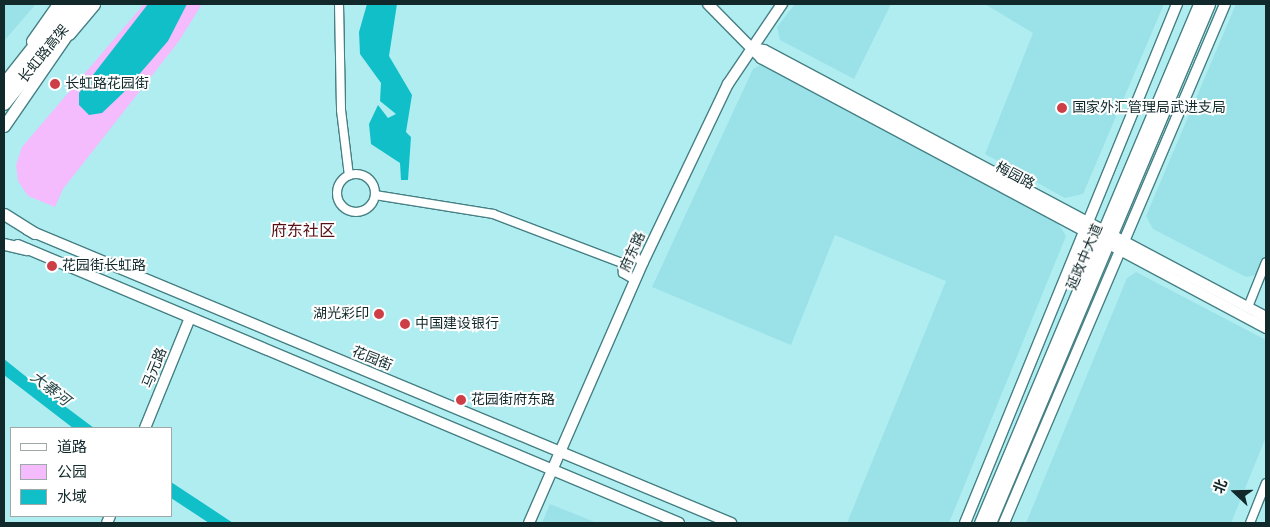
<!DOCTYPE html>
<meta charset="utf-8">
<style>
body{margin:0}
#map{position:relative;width:1270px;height:527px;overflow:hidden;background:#b0edf1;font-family:"Source Sans 3","Noto Sans SC",sans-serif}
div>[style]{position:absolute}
.built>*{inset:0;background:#9ae2e7}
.green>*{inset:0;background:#f4bbfd}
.water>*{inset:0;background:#11bfc9}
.roads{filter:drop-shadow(1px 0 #468084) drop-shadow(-1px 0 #468084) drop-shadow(0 1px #468084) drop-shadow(0 -1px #468084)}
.street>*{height:8px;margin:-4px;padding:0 4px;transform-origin:4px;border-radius:4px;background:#fff}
.street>.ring{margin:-4px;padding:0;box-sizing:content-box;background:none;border:8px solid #fff;border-radius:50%}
.secondary>*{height:10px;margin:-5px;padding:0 5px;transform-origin:5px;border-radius:5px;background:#fff}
.primary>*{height:11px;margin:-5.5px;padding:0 5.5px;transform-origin:5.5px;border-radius:5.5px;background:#fff}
.highway>*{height:14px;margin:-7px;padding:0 7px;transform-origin:7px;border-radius:7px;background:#fff}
.dots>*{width:14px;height:14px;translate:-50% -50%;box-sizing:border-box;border:2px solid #fff;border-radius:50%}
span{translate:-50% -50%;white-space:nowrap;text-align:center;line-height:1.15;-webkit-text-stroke:4px #fff;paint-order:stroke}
.street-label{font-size:14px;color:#11292b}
.poi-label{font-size:14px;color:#11292b}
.left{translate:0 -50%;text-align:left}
.right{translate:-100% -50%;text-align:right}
.water-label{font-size:15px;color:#264547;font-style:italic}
.quarter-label{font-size:16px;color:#561016}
.frame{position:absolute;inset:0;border:5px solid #11292b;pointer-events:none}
.legend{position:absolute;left:10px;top:427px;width:162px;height:90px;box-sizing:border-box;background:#fff;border:1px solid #a0a9aa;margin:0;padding:6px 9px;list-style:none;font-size:15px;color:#11292b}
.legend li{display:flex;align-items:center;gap:10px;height:25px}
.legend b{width:25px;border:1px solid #a0a9aa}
.north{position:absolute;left:1210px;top:467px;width:50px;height:50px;-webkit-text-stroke:4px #fff;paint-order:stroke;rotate:291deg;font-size:14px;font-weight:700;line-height:20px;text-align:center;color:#11292b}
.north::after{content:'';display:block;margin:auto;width:18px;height:22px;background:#11292b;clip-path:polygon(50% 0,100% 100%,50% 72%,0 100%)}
</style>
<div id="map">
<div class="built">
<div style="clip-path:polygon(4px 4px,36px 4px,4px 41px)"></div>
<div style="clip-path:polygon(795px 4px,891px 4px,854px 79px,780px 40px,777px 27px)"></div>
<div style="clip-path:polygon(985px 4px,1164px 4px,1083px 194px,1065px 198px,985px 154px,1033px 33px)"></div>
<div style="clip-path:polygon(1236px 4px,1266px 4px,1266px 253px,1257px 275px,1246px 277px,1153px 229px,1146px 216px)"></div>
<div style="clip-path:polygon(764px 63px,1057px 221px,1066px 236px,949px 523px,847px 523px,946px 281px,835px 235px,791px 345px,652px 287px,753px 69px)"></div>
<div style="clip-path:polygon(1136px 272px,1266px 340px,1266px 437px,1231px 523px,1026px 523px,1127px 278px)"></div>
<div style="clip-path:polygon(550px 504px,597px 523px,542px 523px)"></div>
</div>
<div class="green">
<div style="clip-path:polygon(144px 4px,202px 4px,179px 41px,63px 189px,55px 207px,28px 196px,18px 181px,16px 165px,22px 147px)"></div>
</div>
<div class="water">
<div style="clip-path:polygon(148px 4px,187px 4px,168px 41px,123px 93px,102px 113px,89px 115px,79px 105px,79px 93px)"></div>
<div style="clip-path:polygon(367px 4px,397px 4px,389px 56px,412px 95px,406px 132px,411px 137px,408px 180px,401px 180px,400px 163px,371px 144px,369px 124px,378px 105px,388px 118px,396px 114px,380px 101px,381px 83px,360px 54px,359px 32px)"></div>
<div style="clip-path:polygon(4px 359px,39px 387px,94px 428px,73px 428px,4px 375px)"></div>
<div style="clip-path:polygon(171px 482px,215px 511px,233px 523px,209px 523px,171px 498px)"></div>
</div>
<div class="roads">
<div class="street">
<div style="left:339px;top:4px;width:106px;rotate:88.9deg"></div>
<div style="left:341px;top:110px;width:66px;rotate:83.1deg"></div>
<div class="ring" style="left:337px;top:174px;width:30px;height:30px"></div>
<div style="left:375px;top:195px;width:120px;rotate:9.1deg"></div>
<div style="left:493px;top:214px;width:138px;rotate:20.8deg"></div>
<div style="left:635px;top:280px;width:14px;rotate:-150deg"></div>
<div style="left:623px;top:273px;width:10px;rotate:-96deg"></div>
<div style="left:622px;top:263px;width:14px;rotate:-25deg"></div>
<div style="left:635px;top:257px;width:9px;rotate:32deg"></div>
<div style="left:1248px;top:307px;width:48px;rotate:-68.2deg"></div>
<div style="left:1250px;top:523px;width:43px;rotate:-68.2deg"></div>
</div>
<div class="secondary">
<div style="left:708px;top:4px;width:76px;rotate:45.5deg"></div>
<div style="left:761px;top:58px;width:573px;rotate:28.13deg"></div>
<div style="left:751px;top:48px;width:13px;rotate:9deg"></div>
<div style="left:764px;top:50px;width:569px;rotate:28.01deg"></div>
<div style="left:28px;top:230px;width:762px;rotate:22.63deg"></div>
<div style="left:18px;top:245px;width:717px;rotate:22.81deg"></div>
<div style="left:145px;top:428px;width:119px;rotate:-67.8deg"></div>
<div style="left:107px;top:523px;width:8px;rotate:-67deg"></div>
<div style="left:529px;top:523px;width:285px;rotate:-66.4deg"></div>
<div style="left:643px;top:262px;width:197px;rotate:-64.5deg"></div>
<div style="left:728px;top:84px;width:97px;rotate:-56deg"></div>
<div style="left:965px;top:523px;width:561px;rotate:-67.78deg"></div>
<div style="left:1004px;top:523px;width:564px;rotate:-66.93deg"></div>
</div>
<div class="primary">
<div style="left:69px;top:34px;width:39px;rotate:-50deg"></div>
<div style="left:32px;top:41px;width:45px;rotate:-54.9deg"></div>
<div style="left:4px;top:126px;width:120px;rotate:-55.5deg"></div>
<div style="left:4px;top:214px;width:36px;rotate:32deg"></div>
<div style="left:4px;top:244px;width:23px;rotate:13deg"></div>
<div style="left:980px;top:523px;width:563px;rotate:-67.12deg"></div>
<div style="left:990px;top:523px;width:563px;rotate:-67.12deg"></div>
</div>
<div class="highway">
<div style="left:4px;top:86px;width:105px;rotate:-51.6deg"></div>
<div style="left:4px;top:103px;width:127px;rotate:-51.4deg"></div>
</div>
</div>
<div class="dots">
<div style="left:55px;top:84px;background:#ce3e47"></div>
<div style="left:1062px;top:108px;background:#ce3e47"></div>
<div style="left:52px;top:266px;background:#ce3e47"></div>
<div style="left:379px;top:314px;background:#ce3e47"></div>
<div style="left:405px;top:324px;background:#ce3e47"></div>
<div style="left:461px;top:400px;background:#ce3e47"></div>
</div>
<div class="street-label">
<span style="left:44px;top:54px;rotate:-51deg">长虹路高架</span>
<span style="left:1015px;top:176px;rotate:28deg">梅园路</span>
<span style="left:633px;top:252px;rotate:-66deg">府东路</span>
<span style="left:1085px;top:257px;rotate:-67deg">延政中大道</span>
<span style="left:372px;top:359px;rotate:22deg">花园街</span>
<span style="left:155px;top:368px;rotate:-68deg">马元路</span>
</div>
<div class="poi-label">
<span class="left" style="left:65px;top:84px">长虹路花园街</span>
<span class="left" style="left:1072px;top:108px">国家外汇管理局武进支局</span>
<span class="left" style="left:62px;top:266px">花园街长虹路</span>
<span class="right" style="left:369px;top:314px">湖光彩印</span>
<span class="left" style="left:415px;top:324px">中国建设银行</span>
<span class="left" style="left:471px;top:400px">花园街府东路</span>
</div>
<div class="water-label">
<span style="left:50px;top:389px;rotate:38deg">大寨河</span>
</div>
<div class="quarter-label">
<span style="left:303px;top:231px">府东社区</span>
</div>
<div class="frame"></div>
<ul class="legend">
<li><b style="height:6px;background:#fff"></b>道路</li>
<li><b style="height:14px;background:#f4bbfd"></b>公园</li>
<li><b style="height:14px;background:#11bfc9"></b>水域</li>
</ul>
<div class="north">北</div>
</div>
